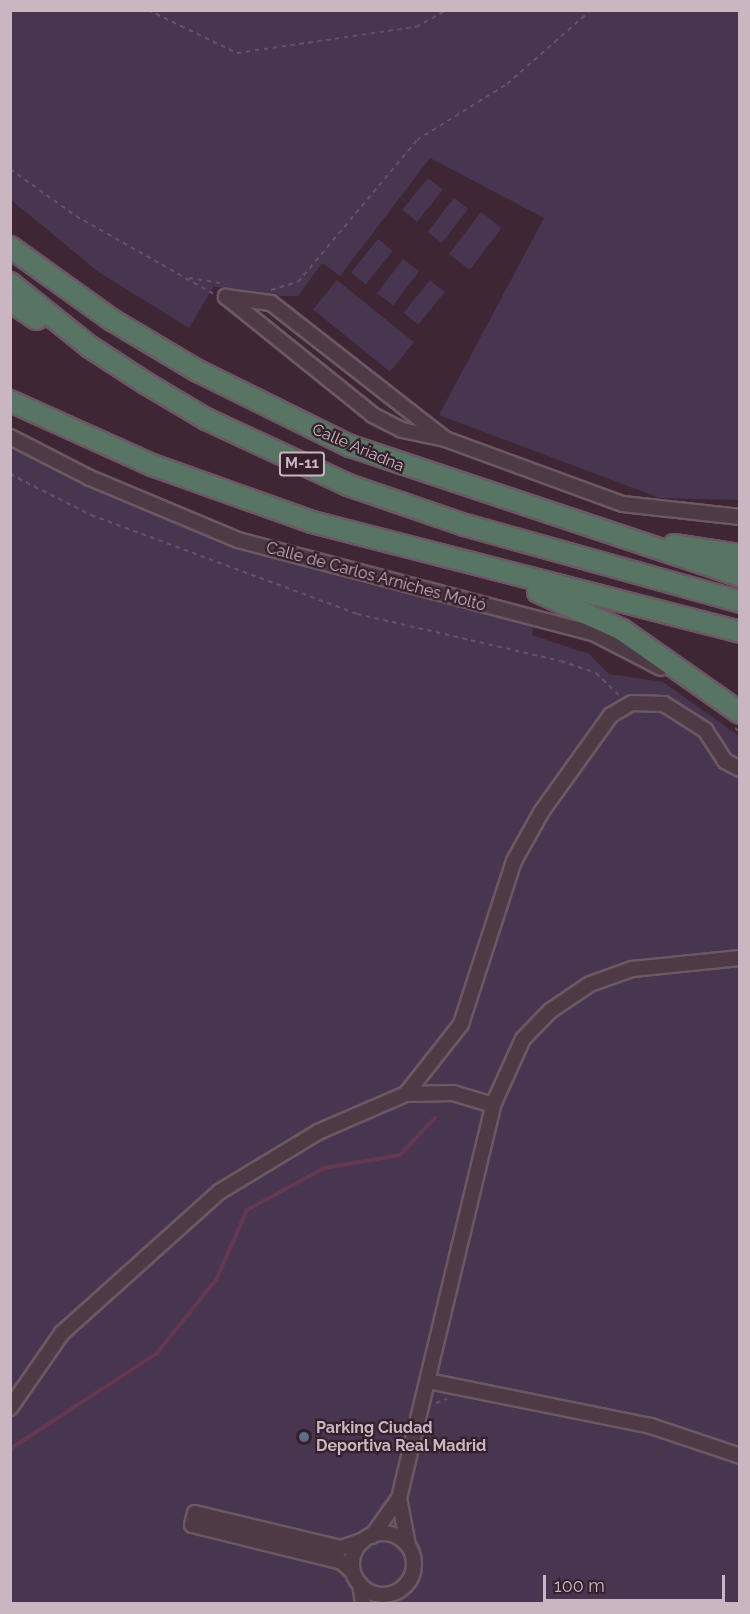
<!DOCTYPE html>
<meta charset="utf-8">
<style>
body{margin:0}
#map{position:relative;width:750px;height:1614px;overflow:hidden;background:#3e2634;font-family:Raleway,sans-serif}
div>[style]{position:absolute}
.green>*{inset:0;background:#48354f;transform-origin:0 0}
.stream>*{height:4px;margin:-2px;padding:0 2px;transform-origin:2px;border-radius:2px;background:#633850}
.path>*{height:2px;margin-top:-1px;transform-origin:0;background:repeating-linear-gradient(90deg,#665166 0 4.5px,transparent 0 9px)}
.roads{filter:drop-shadow(2px 0 #6c5863) drop-shadow(-2px 0 #6c5863) drop-shadow(0 2px #6c5863) drop-shadow(0 -2px #6c5863)}
.minor>*{height:14px;margin:-7px;padding:0 7px;transform-origin:7px;border-radius:7px;background:#4e3a45}
.minor>.ring{margin:-7px;padding:0;box-sizing:content-box;background:none;border:14px solid #4e3a45;border-radius:50%}
.highway>*{height:20px;margin:-10px;padding:0 10px;transform-origin:10px;border-radius:10px;background:#577465}
.dots>*{width:16px;height:16px;translate:-50% -50%;box-sizing:border-box;border:3px solid #341f2a;border-radius:50%}
span{translate:-50% -50%;white-space:nowrap;text-align:center;line-height:1.15;-webkit-text-stroke:4.5px #341f2a;paint-order:stroke}
.shield-label span{padding:2px 4px;background:#341f2a;border:2px solid;border-radius:4px;-webkit-text-stroke-width:0}
.shield-label{font-size:15px;color:#c9b6c0;font-weight:700}
.street-label{font-size:16px;color:#c9b6c0}
.poi-label{font-size:16px;color:#c9b6c0;font-weight:700}
.left{translate:0 -50%;text-align:left}
.frame{position:absolute;inset:0;border:12px solid #c9b6c0;pointer-events:none}
.scale{position:absolute;left:543px;top:1575px;width:182px;height:27px;box-sizing:border-box;border:3px solid #c9b6c0;border-top:0;padding-left:8px;font-size:18px;line-height:21px;white-space:nowrap;color:#c9b6c0;-webkit-text-stroke:4px #341f2a;paint-order:stroke}
</style>
<div id="map">
<div class="green">
<div style="clip-path:polygon(10px 11px,739px 11px,739px 500px,660px 498px,439px 415px,544px 218px,430px 158px,340px 276px,322px 263px,298px 296px,255px 296px,214px 286px,189px 328px,100px 273px,11px 200px)"></div>
<div style="left:428px;top:178px;width:19px;height:41px;rotate:39deg"></div>
<div style="left:454px;top:198px;width:18px;height:43px;rotate:38deg"></div>
<div style="left:481px;top:212px;width:26px;height:53px;rotate:37deg"></div>
<div style="left:378px;top:239px;width:19px;height:43px;rotate:39deg"></div>
<div style="left:403px;top:259px;width:20px;height:43px;rotate:37deg"></div>
<div style="left:337px;top:280px;width:99px;height:38px;rotate:39deg"></div>
<div style="left:430px;top:280px;width:19px;height:42px;rotate:39deg"></div>
<div style="clip-path:polygon(10px 445px,216px 539px,355px 581px,534px 624px,532px 635px,589px 654px,609px 674px,663px 682px,739px 736px,739px 1603px,11px 1603px)"></div>
</div>
<div class="stream">
<div style="left:10px;top:1449px;width:176px;rotate:-33.1deg"></div>
<div style="left:157px;top:1353px;width:94px;rotate:-51.1deg"></div>
<div style="left:216px;top:1280px;width:77px;rotate:-66.1deg"></div>
<div style="left:247px;top:1210px;width:88px;rotate:-28.6deg"></div>
<div style="left:324px;top:1168px;width:77px;rotate:-9.7deg"></div>
<div style="left:400px;top:1155px;width:51px;rotate:-46.6deg"></div>
</div>
<div class="path">
<div style="left:148px;top:10px;width:99px;rotate:25.8deg"></div>
<div style="left:237px;top:53px;width:181px;rotate:-8.3deg"></div>
<div style="left:416px;top:27px;width:35px;rotate:-29deg"></div>
<div style="left:10px;top:169px;width:81px;rotate:35.5deg"></div>
<div style="left:76px;top:216px;width:159px;rotate:29.5deg"></div>
<div style="left:189px;top:278px;width:36px;rotate:9deg"></div>
<div style="left:271px;top:290px;width:28px;rotate:-17deg"></div>
<div style="left:298px;top:282px;width:185px;rotate:-50deg"></div>
<div style="left:417px;top:140px;width:106px;rotate:-31.9deg"></div>
<div style="left:507px;top:84px;width:112px;rotate:-41.4deg"></div>
<div style="left:10px;top:474px;width:91px;rotate:26.8deg"></div>
<div style="left:91px;top:515px;width:284px;rotate:20.4deg"></div>
<div style="left:357px;top:614px;width:209px;rotate:13deg"></div>
<div style="left:561px;top:661px;width:37px;rotate:19deg"></div>
<div style="left:596px;top:673px;width:33px;rotate:44deg"></div>
<div style="left:735px;top:728px;width:6px;rotate:39deg"></div>
<div style="left:436px;top:1403px;width:12px;rotate:-20deg"></div>
</div>
<div class="roads">
<div class="minor">
<div style="left:226px;top:297px;width:45px;rotate:7.6deg"></div>
<div style="left:271px;top:303px;width:221px;rotate:38deg"></div>
<div style="left:445px;top:439px;width:44px;rotate:-168.2deg"></div>
<div style="left:402px;top:430px;width:33px;rotate:-153deg"></div>
<div style="left:373px;top:415px;width:189px;rotate:-141.2deg"></div>
<div style="left:10px;top:437px;width:90px;rotate:27.1deg"></div>
<div style="left:90px;top:478px;width:160px;rotate:22.7deg"></div>
<div style="left:238px;top:540px;width:367px;rotate:14.7deg"></div>
<div style="left:593px;top:633px;width:76px;rotate:27.2deg"></div>
<div style="left:445px;top:439px;width:189px;rotate:20.1deg"></div>
<div style="left:623px;top:504px;width:118px;rotate:6.3deg"></div>
<div style="left:406px;top:1094px;width:47px;rotate:-1.2deg"></div>
<div style="left:453px;top:1093px;width:42px;rotate:16.7deg"></div>
<div style="left:428px;top:1381px;width:227px;rotate:11.4deg"></div>
<div style="left:651px;top:1426px;width:94px;rotate:18.6deg"></div>
<div style="left:10px;top:1408px;width:91px;rotate:-55.3deg"></div>
<div style="left:62px;top:1333px;width:211px;rotate:-41.9deg"></div>
<div style="left:219px;top:1192px;width:116px;rotate:-31.2deg"></div>
<div style="left:318px;top:1132px;width:96px;rotate:-23.4deg"></div>
<div style="left:406px;top:1094px;width:89px;rotate:-51.8deg"></div>
<div style="left:461px;top:1024px;width:171px;rotate:-72deg"></div>
<div style="left:514px;top:861px;width:57px;rotate:-60.8deg"></div>
<div style="left:542px;top:811px;width:118px;rotate:-54.3deg"></div>
<div style="left:611px;top:715px;width:24px;rotate:-30deg"></div>
<div style="left:632px;top:703px;width:32px;rotate:2deg"></div>
<div style="left:664px;top:704px;width:49px;rotate:32.4deg"></div>
<div style="left:705px;top:730px;width:37px;rotate:57deg"></div>
<div style="left:725px;top:761px;width:17px;rotate:28deg"></div>
<div style="left:399px;top:1498px;width:48px;rotate:79.2deg"></div>
<div class="ring" style="left:352px;top:1533px;width:48px;height:48px"></div>
<div style="left:372px;top:1536px;width:47px;rotate:-54.6deg"></div>
<div style="left:399px;top:1498px;width:404px;rotate:-76.5deg"></div>
<div style="left:493px;top:1105px;width:72px;rotate:-65.6deg"></div>
<div style="left:523px;top:1039px;width:39px;rotate:-46deg"></div>
<div style="left:550px;top:1011px;width:48px;rotate:-34deg"></div>
<div style="left:590px;top:984px;width:45px;rotate:-19.7deg"></div>
<div style="left:632px;top:969px;width:109px;rotate:-5.8deg"></div>
<div style="left:353px;top:1572px;width:15px;rotate:-138deg"></div>
<div style="left:342px;top:1562px;width:154px;rotate:-166.1deg"></div>
<div style="left:192px;top:1525px;width:12px;rotate:-76deg"></div>
<div style="left:195px;top:1513px;width:150px;rotate:13.5deg"></div>
<div style="left:341px;top:1548px;width:24px;rotate:-19deg"></div>
<div style="left:360px;top:1584px;width:20px;rotate:81deg"></div>
</div>
<div class="highway">
<div style="left:10px;top:247px;width:125px;rotate:35.6deg"></div>
<div style="left:112px;top:320px;width:98px;rotate:30.8deg"></div>
<div style="left:196px;top:370px;width:172px;rotate:26.3deg"></div>
<div style="left:350px;top:446px;width:411px;rotate:18.4deg"></div>
<div style="left:10px;top:283px;width:102px;rotate:38.7deg"></div>
<div style="left:90px;top:347px;width:68px;rotate:33deg"></div>
<div style="left:147px;top:384px;width:69px;rotate:30.7deg"></div>
<div style="left:206px;top:419px;width:157px;rotate:24.9deg"></div>
<div style="left:348px;top:485px;width:124px;rotate:18.9deg"></div>
<div style="left:465px;top:525px;width:286px;rotate:15.6deg"></div>
<div style="left:10px;top:301px;width:32px;rotate:34deg"></div>
<div style="left:10px;top:401px;width:156px;rotate:24.3deg"></div>
<div style="left:152px;top:465px;width:170px;rotate:19.6deg"></div>
<div style="left:312px;top:522px;width:442px;rotate:14.4deg"></div>
<div style="left:674px;top:545px;width:67px;rotate:8.6deg"></div>
<div style="left:538px;top:592px;width:92px;rotate:24.3deg"></div>
<div style="left:622px;top:630px;width:144px;rotate:35.1deg"></div>
</div>
</div>
<div class="dots">
<div style="left:304px;top:1437px;background:#5c6f8a"></div>
</div>
<div class="shield-label">
<span style="left:302px;top:464px">M-11</span>
</div>
<div class="street-label">
<span style="left:358px;top:448px;rotate:23deg">Calle Ariadna</span>
<span style="left:376px;top:577px;rotate:15deg">Calle de Carlos Arniches Moltó</span>
</div>
<div class="poi-label">
<span class="left" style="left:316px;top:1437px">Parking Ciudad<br>Deportiva Real Madrid</span>
</div>
<div class="frame"></div>
<div class="scale">100 m</div>
</div>
